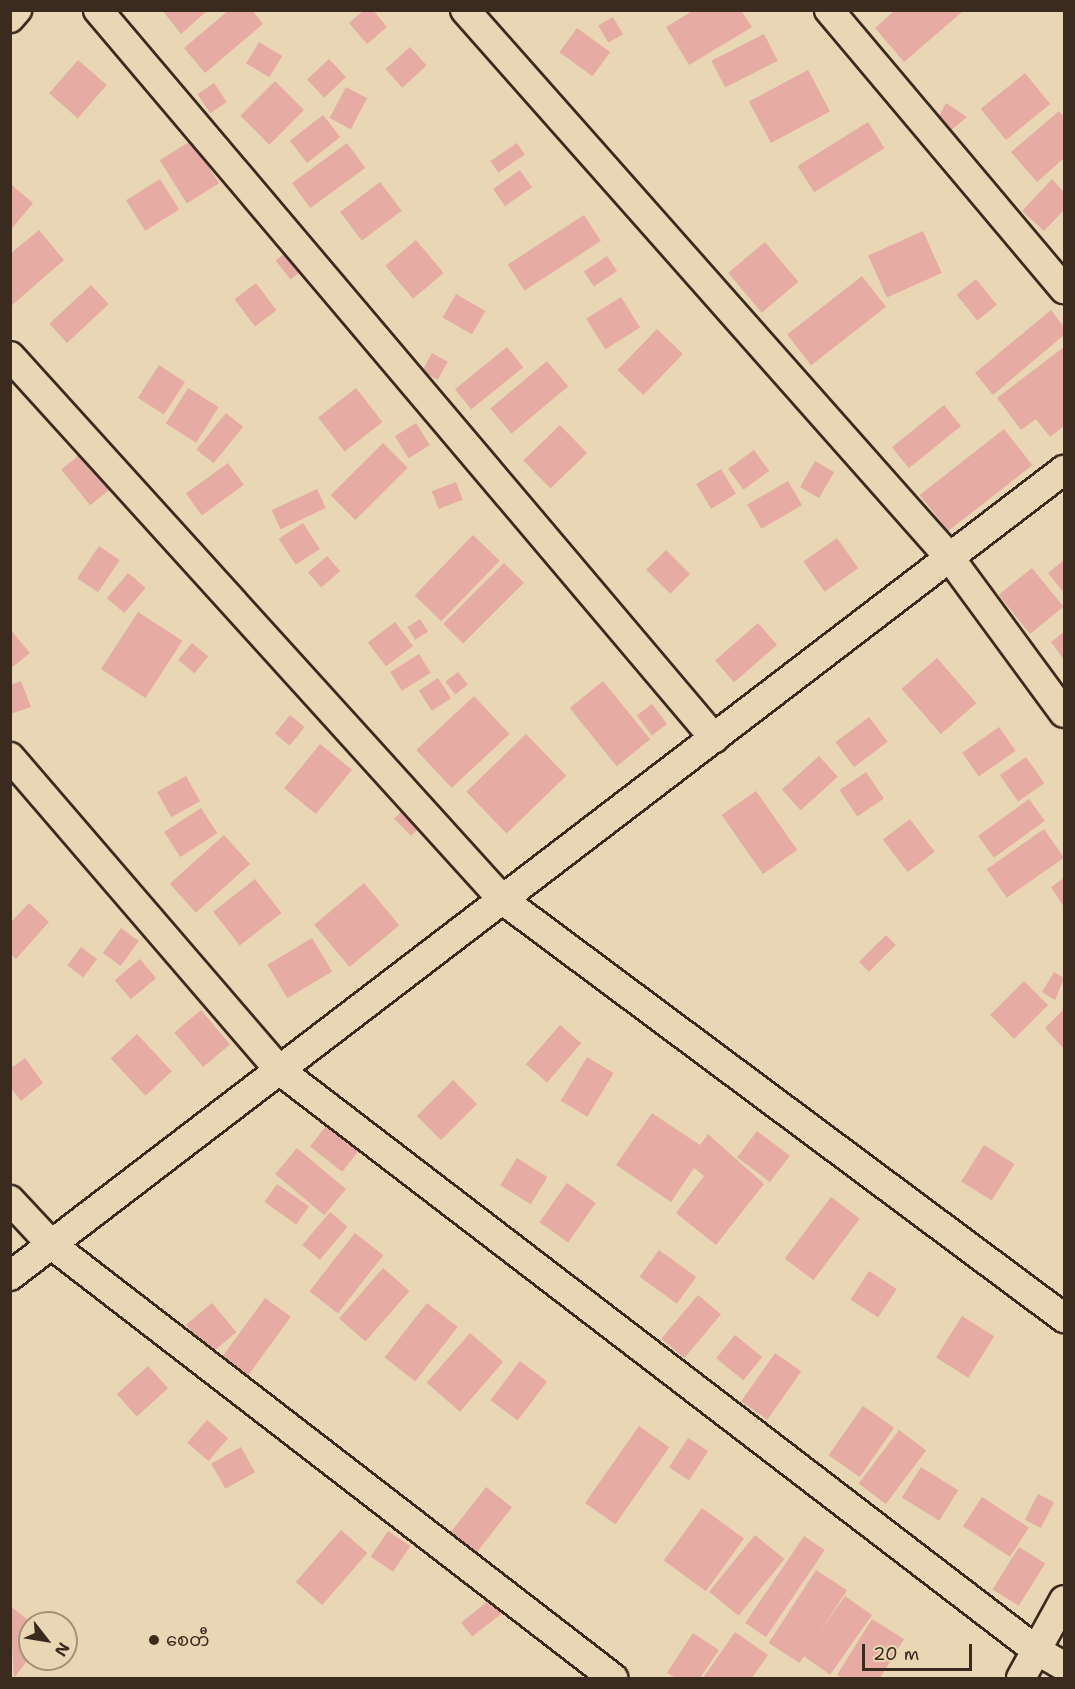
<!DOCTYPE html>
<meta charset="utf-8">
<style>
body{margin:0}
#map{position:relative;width:1075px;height:1689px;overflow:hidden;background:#e9d6b4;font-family:"Shantell Sans","Noto Sans Myanmar",sans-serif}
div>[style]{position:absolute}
.building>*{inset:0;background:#e6aca3;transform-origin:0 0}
.roads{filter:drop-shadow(2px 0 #3b2a1e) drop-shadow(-2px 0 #3b2a1e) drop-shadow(0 2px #3b2a1e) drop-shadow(0 -2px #3b2a1e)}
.street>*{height:28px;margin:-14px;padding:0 14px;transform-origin:14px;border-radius:14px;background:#e9d6b4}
.dots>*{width:16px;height:16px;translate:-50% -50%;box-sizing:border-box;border:3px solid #e9d6b4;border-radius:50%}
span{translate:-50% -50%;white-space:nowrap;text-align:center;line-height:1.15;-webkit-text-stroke:6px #e9d6b4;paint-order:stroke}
.poi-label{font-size:18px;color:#3b2a1e}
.left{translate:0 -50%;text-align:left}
.frame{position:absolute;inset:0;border:12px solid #3b2a1e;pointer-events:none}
.north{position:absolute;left:18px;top:1611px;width:60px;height:60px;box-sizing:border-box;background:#e9d6b4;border:2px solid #a39178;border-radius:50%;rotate:121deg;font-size:16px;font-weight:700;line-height:24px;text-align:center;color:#3b2a1e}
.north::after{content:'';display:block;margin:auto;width:21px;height:27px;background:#3b2a1e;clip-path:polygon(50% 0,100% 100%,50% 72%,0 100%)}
.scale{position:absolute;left:862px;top:1644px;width:110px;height:27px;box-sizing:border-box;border:3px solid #3b2a1e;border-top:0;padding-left:8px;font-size:18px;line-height:21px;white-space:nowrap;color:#3b2a1e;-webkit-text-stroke:4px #e9d6b4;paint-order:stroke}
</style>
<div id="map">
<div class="building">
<div style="clip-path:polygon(162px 10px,208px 10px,181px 34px)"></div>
<div style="clip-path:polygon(229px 10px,252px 10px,263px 24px,205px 73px,184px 48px)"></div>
<div style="clip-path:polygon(364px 10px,373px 10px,387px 27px,367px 44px,349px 23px)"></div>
<div style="clip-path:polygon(694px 10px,741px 10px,752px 27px,689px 65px,666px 27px)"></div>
<div style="clip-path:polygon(895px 10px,961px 10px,962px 12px,904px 62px,875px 28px)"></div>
<div style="left:613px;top:17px;width:20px;height:17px;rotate:60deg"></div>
<div style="left:577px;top:28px;width:41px;height:30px;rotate:36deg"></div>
<div style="left:764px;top:34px;width:30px;height:59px;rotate:63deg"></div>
<div style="left:259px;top:42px;width:27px;height:25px;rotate:31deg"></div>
<div style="left:410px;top:47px;width:25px;height:33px;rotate:48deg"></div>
<div style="left:329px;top:59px;width:25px;height:30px;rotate:47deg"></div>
<div style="left:78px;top:60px;width:38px;height:44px;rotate:41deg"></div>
<div style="left:808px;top:70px;width:47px;height:67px;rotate:62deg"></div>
<div style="left:1025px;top:73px;width:40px;height:57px;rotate:51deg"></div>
<div style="left:275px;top:81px;width:41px;height:49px;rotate:45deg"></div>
<div style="left:214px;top:83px;width:23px;height:20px;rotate:56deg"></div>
<div style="left:346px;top:87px;width:24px;height:35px;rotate:28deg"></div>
<div style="clip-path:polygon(946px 103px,967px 117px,949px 132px,938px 118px)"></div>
<div style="clip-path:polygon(1059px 111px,1064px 117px,1064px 158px,1037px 182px,1011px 152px)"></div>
<div style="left:323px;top:115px;width:28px;height:42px;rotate:52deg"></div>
<div style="left:868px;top:122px;width:31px;height:83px;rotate:58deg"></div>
<div style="left:192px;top:140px;width:51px;height:38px;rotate:58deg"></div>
<div style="left:347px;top:143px;width:31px;height:68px;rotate:54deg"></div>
<div style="left:517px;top:143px;width:14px;height:32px;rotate:56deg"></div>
<div style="left:520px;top:170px;width:21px;height:33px;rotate:55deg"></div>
<div style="left:160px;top:179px;width:36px;height:40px;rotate:58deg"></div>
<div style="clip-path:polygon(1052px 179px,1064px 192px,1064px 210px,1044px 231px,1022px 211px)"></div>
<div style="left:380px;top:182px;width:36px;height:50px;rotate:53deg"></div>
<div style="clip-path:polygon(12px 185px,33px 203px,10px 231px,10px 186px)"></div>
<div style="left:584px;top:215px;width:31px;height:91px;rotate:57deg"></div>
<div style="clip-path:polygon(39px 230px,64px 260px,10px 307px,10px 254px)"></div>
<div style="left:923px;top:231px;width:46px;height:60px;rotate:66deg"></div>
<div style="left:416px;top:240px;width:43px;height:40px;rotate:50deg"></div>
<div style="left:765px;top:242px;width:52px;height:48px;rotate:50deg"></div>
<div style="left:289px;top:250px;width:24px;height:17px;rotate:52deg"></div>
<div style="left:607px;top:256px;width:18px;height:28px;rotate:56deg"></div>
<div style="left:862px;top:276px;width:39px;height:95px;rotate:52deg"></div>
<div style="left:976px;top:279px;width:33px;height:25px;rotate:51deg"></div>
<div style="left:256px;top:283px;width:34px;height:27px;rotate:53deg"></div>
<div style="left:91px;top:285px;width:26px;height:57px;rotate:47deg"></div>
<div style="left:456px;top:294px;width:34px;height:27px;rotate:30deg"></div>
<div style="left:621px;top:297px;width:36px;height:41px;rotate:58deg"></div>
<div style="clip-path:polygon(1051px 310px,1064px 327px,1064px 335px,993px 395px,975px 373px)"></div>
<div style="left:657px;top:329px;width:36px;height:57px;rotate:44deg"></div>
<div style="left:507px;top:347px;width:26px;height:67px;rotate:51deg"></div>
<div style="clip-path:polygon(1064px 347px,1064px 426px,1050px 437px,1036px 419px,1021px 430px,997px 398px)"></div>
<div style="left:432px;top:353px;width:18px;height:21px;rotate:29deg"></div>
<div style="left:547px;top:361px;width:33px;height:74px;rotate:50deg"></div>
<div style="left:159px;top:365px;width:31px;height:39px;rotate:33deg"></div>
<div style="left:188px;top:388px;width:36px;height:42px;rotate:32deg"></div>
<div style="left:356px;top:388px;width:43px;height:48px;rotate:52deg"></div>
<div style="left:944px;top:405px;width:27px;height:67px;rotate:51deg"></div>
<div style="left:226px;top:413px;width:22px;height:47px;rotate:39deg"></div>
<div style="left:416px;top:423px;width:26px;height:25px;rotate:58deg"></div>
<div style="left:560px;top:425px;width:39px;height:51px;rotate:46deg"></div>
<div style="left:1004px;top:429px;width:46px;height:107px;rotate:52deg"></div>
<div style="left:383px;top:443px;width:35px;height:74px;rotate:45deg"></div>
<div style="left:754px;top:450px;width:26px;height:32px;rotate:54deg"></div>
<div style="left:83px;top:452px;width:46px;height:28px;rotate:51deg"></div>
<div style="left:815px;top:461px;width:22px;height:30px;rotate:30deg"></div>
<div style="left:228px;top:463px;width:27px;height:52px;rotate:54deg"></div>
<div style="left:721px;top:469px;width:29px;height:29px;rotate:59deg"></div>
<div style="left:788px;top:481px;width:28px;height:47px;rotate:60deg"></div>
<div style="left:456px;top:482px;width:19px;height:26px;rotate:69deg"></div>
<div style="left:317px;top:489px;width:21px;height:50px;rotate:65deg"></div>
<div style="left:303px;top:523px;width:31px;height:29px;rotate:57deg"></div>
<div style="left:473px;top:535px;width:37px;height:84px;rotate:44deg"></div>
<div style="left:837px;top:538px;width:37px;height:41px;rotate:55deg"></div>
<div style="left:99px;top:546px;width:25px;height:39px;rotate:34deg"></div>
<div style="left:666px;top:550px;width:34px;height:28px;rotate:45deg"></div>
<div style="left:327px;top:556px;width:20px;height:25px;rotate:49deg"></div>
<div style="clip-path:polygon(1064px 560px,1064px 593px,1048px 573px)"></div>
<div style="left:504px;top:563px;width:28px;height:86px;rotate:45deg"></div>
<div style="left:1032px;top:568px;width:50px;height:43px;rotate:51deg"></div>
<div style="left:128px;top:573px;width:23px;height:33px;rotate:40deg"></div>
<div style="left:138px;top:612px;width:53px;height:68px;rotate:33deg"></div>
<div style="left:420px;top:619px;width:15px;height:15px;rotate:58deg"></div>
<div style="left:395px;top:622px;width:30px;height:34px;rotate:53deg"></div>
<div style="left:758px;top:623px;width:29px;height:57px;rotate:49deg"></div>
<div style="clip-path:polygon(10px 629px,30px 653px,10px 669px)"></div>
<div style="clip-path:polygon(1064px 632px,1064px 660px,1051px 642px)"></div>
<div style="left:192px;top:643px;width:21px;height:22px;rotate:39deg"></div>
<div style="left:419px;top:654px;width:22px;height:34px;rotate:58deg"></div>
<div style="left:937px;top:658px;width:60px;height:47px;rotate:49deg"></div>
<div style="left:458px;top:672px;width:16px;height:16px;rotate:52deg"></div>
<div style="left:438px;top:678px;width:24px;height:23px;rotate:57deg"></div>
<div style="clip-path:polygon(21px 681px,31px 707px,10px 714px,10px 685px)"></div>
<div style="left:603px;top:681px;width:75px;height:43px;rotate:51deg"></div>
<div style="left:474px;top:696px;width:52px;height:79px;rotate:47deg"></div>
<div style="left:652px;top:704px;width:25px;height:19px;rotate:53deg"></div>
<div style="left:290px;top:715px;width:19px;height:24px;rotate:39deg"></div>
<div style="left:869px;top:717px;width:31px;height:42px;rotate:53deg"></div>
<div style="left:999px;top:727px;width:29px;height:45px;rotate:55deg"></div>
<div style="left:526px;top:734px;width:58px;height:83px;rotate:46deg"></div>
<div style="left:320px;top:744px;width:41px;height:57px;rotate:39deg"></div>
<div style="left:819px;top:756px;width:28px;height:50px;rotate:48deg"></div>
<div style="left:1026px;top:757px;width:32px;height:32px;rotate:55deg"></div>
<div style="left:866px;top:772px;width:32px;height:32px;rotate:56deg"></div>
<div style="left:186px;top:776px;width:29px;height:33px;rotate:61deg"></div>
<div style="left:756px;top:791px;width:72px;height:42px;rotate:55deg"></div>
<div style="left:1029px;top:799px;width:27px;height:63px;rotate:54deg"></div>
<div style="left:409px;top:804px;width:24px;height:21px;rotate:45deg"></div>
<div style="left:201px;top:808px;width:30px;height:44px;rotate:57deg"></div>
<div style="left:910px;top:819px;width:41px;height:34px;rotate:53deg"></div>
<div style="left:1044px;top:829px;width:35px;height:70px;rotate:55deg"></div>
<div style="left:224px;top:835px;width:39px;height:73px;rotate:48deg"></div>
<div style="clip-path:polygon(1064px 878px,1064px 907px,1051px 887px)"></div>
<div style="left:255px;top:879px;width:43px;height:53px;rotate:52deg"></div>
<div style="left:364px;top:883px;width:55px;height:65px;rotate:50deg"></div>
<div style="clip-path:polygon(29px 903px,49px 922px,16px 959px,10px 954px,10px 923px)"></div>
<div style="left:121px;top:928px;width:22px;height:31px;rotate:36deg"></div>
<div style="left:886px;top:935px;width:14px;height:38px;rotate:45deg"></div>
<div style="left:312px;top:938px;width:39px;height:52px;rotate:59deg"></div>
<div style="left:81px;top:947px;width:20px;height:23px;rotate:37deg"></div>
<div style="left:140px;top:959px;width:25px;height:33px;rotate:50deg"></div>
<div style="clip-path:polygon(1054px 972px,1064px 978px,1055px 1000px,1042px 992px)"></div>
<div style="left:1024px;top:981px;width:34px;height:48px;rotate:45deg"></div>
<div style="clip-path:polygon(1064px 1009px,1064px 1049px,1045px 1028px)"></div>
<div style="left:201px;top:1010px;width:45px;height:35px;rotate:50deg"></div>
<div style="left:560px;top:1025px;width:28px;height:52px;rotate:41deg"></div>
<div style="left:137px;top:1034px;width:51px;height:36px;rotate:47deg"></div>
<div style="left:587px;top:1057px;width:31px;height:51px;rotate:31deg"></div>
<div style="clip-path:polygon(25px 1058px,43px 1083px,21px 1101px,10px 1087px,10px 1069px)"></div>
<div style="left:453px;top:1080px;width:34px;height:51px;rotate:45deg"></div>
<div style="clip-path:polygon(652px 1113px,700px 1145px,708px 1134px,764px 1184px,716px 1245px,676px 1213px,704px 1176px,694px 1168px,671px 1202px,616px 1165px)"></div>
<div style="left:326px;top:1126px;width:41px;height:26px;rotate:38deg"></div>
<div style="left:757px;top:1131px;width:41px;height:33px;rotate:37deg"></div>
<div style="left:984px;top:1145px;width:36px;height:43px;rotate:32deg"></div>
<div style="left:297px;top:1148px;width:64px;height:34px;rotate:40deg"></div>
<div style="left:517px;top:1158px;width:36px;height:32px;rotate:32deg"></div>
<div style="left:567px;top:1183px;width:35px;height:48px;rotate:35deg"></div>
<div style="left:277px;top:1184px;width:39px;height:22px;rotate:35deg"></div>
<div style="left:831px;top:1197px;width:36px;height:77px;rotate:37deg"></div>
<div style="left:330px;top:1212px;width:23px;height:43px;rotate:40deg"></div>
<div style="left:355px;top:1233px;width:36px;height:74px;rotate:38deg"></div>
<div style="left:659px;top:1250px;width:46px;height:33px;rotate:36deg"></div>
<div style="left:383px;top:1268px;width:35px;height:67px;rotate:41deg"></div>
<div style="left:869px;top:1271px;width:33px;height:34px;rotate:33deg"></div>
<div style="left:698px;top:1295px;width:30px;height:57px;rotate:40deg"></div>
<div style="left:265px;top:1298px;width:32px;height:81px;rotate:36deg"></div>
<div style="left:212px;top:1303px;width:38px;height:34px;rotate:50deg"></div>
<div style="left:427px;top:1303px;width:39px;height:69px;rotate:38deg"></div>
<div style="left:962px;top:1316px;width:38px;height:49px;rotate:32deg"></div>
<div style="left:470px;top:1333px;width:44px;height:66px;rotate:41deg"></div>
<div style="left:735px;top:1335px;width:35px;height:30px;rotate:39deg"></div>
<div style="left:775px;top:1353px;width:32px;height:59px;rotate:35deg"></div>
<div style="left:520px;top:1361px;width:34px;height:49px;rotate:37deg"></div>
<div style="left:148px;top:1366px;width:30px;height:42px;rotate:48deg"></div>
<div style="left:863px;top:1406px;width:38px;height:60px;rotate:35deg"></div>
<div style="left:207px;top:1420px;width:28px;height:30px;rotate:41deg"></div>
<div style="left:639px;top:1426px;width:37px;height:94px;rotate:35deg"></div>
<div style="left:899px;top:1430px;width:34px;height:67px;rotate:37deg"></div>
<div style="left:688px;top:1438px;width:24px;height:35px;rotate:33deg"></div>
<div style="left:241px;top:1447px;width:29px;height:34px;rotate:61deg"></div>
<div style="left:921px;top:1467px;width:44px;height:36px;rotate:32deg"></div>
<div style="left:486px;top:1487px;width:33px;height:67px;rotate:38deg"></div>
<div style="left:1038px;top:1494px;width:18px;height:29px;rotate:27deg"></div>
<div style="left:982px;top:1497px;width:56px;height:35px;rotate:33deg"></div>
<div style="left:702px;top:1508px;width:52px;height:65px;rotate:36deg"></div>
<div style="left:341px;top:1530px;width:35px;height:69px;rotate:41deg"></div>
<div style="left:388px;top:1531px;width:27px;height:31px;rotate:34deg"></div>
<div style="left:755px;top:1535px;width:38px;height:73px;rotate:39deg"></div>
<div style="left:804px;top:1536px;width:25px;height:105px;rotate:34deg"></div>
<div style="left:1019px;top:1547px;width:31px;height:50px;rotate:32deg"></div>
<div style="left:816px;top:1570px;width:37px;height:87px;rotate:33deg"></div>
<div style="left:845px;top:1596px;width:33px;height:73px;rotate:35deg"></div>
<div style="left:491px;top:1599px;width:18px;height:38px;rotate:52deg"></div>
<div style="clip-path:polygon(10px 1606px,32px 1623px,30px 1657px,14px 1678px)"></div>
<div style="clip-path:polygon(872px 1619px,904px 1639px,880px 1678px,843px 1678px,837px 1675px)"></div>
<div style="clip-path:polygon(735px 1632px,768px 1655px,752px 1678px,703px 1678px)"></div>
<div style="clip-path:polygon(693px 1633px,719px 1650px,700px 1678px,676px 1678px,667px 1673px)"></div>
</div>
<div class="roads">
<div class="street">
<div style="left:98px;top:10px;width:954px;rotate:49.76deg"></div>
<div style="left:465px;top:10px;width:732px;rotate:48.49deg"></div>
<div style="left:950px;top:558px;width:192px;rotate:53.7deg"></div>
<div style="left:829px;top:10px;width:365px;rotate:49.9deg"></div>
<div style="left:10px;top:18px;width:11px;rotate:-49deg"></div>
<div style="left:10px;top:356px;width:734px;rotate:47.82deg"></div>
<div style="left:503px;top:900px;width:700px;rotate:36.69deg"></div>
<div style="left:10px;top:757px;width:411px;rotate:49.3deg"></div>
<div style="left:278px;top:1069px;width:955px;rotate:37.47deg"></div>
<div style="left:1036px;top:1650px;width:32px;rotate:30deg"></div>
<div style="left:10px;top:1200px;width:62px;rotate:47deg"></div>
<div style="left:52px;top:1245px;width:709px;rotate:37.66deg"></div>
<div style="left:10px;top:1276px;width:1327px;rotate:-37.41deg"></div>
<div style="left:1021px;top:1678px;width:89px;rotate:-61.1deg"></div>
</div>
</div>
<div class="dots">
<div style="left:154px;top:1640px;background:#3b2a1e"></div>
</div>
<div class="poi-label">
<span class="left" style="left:166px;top:1640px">စေတီ</span>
</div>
<div class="frame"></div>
<div class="north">N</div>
<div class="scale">20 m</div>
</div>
